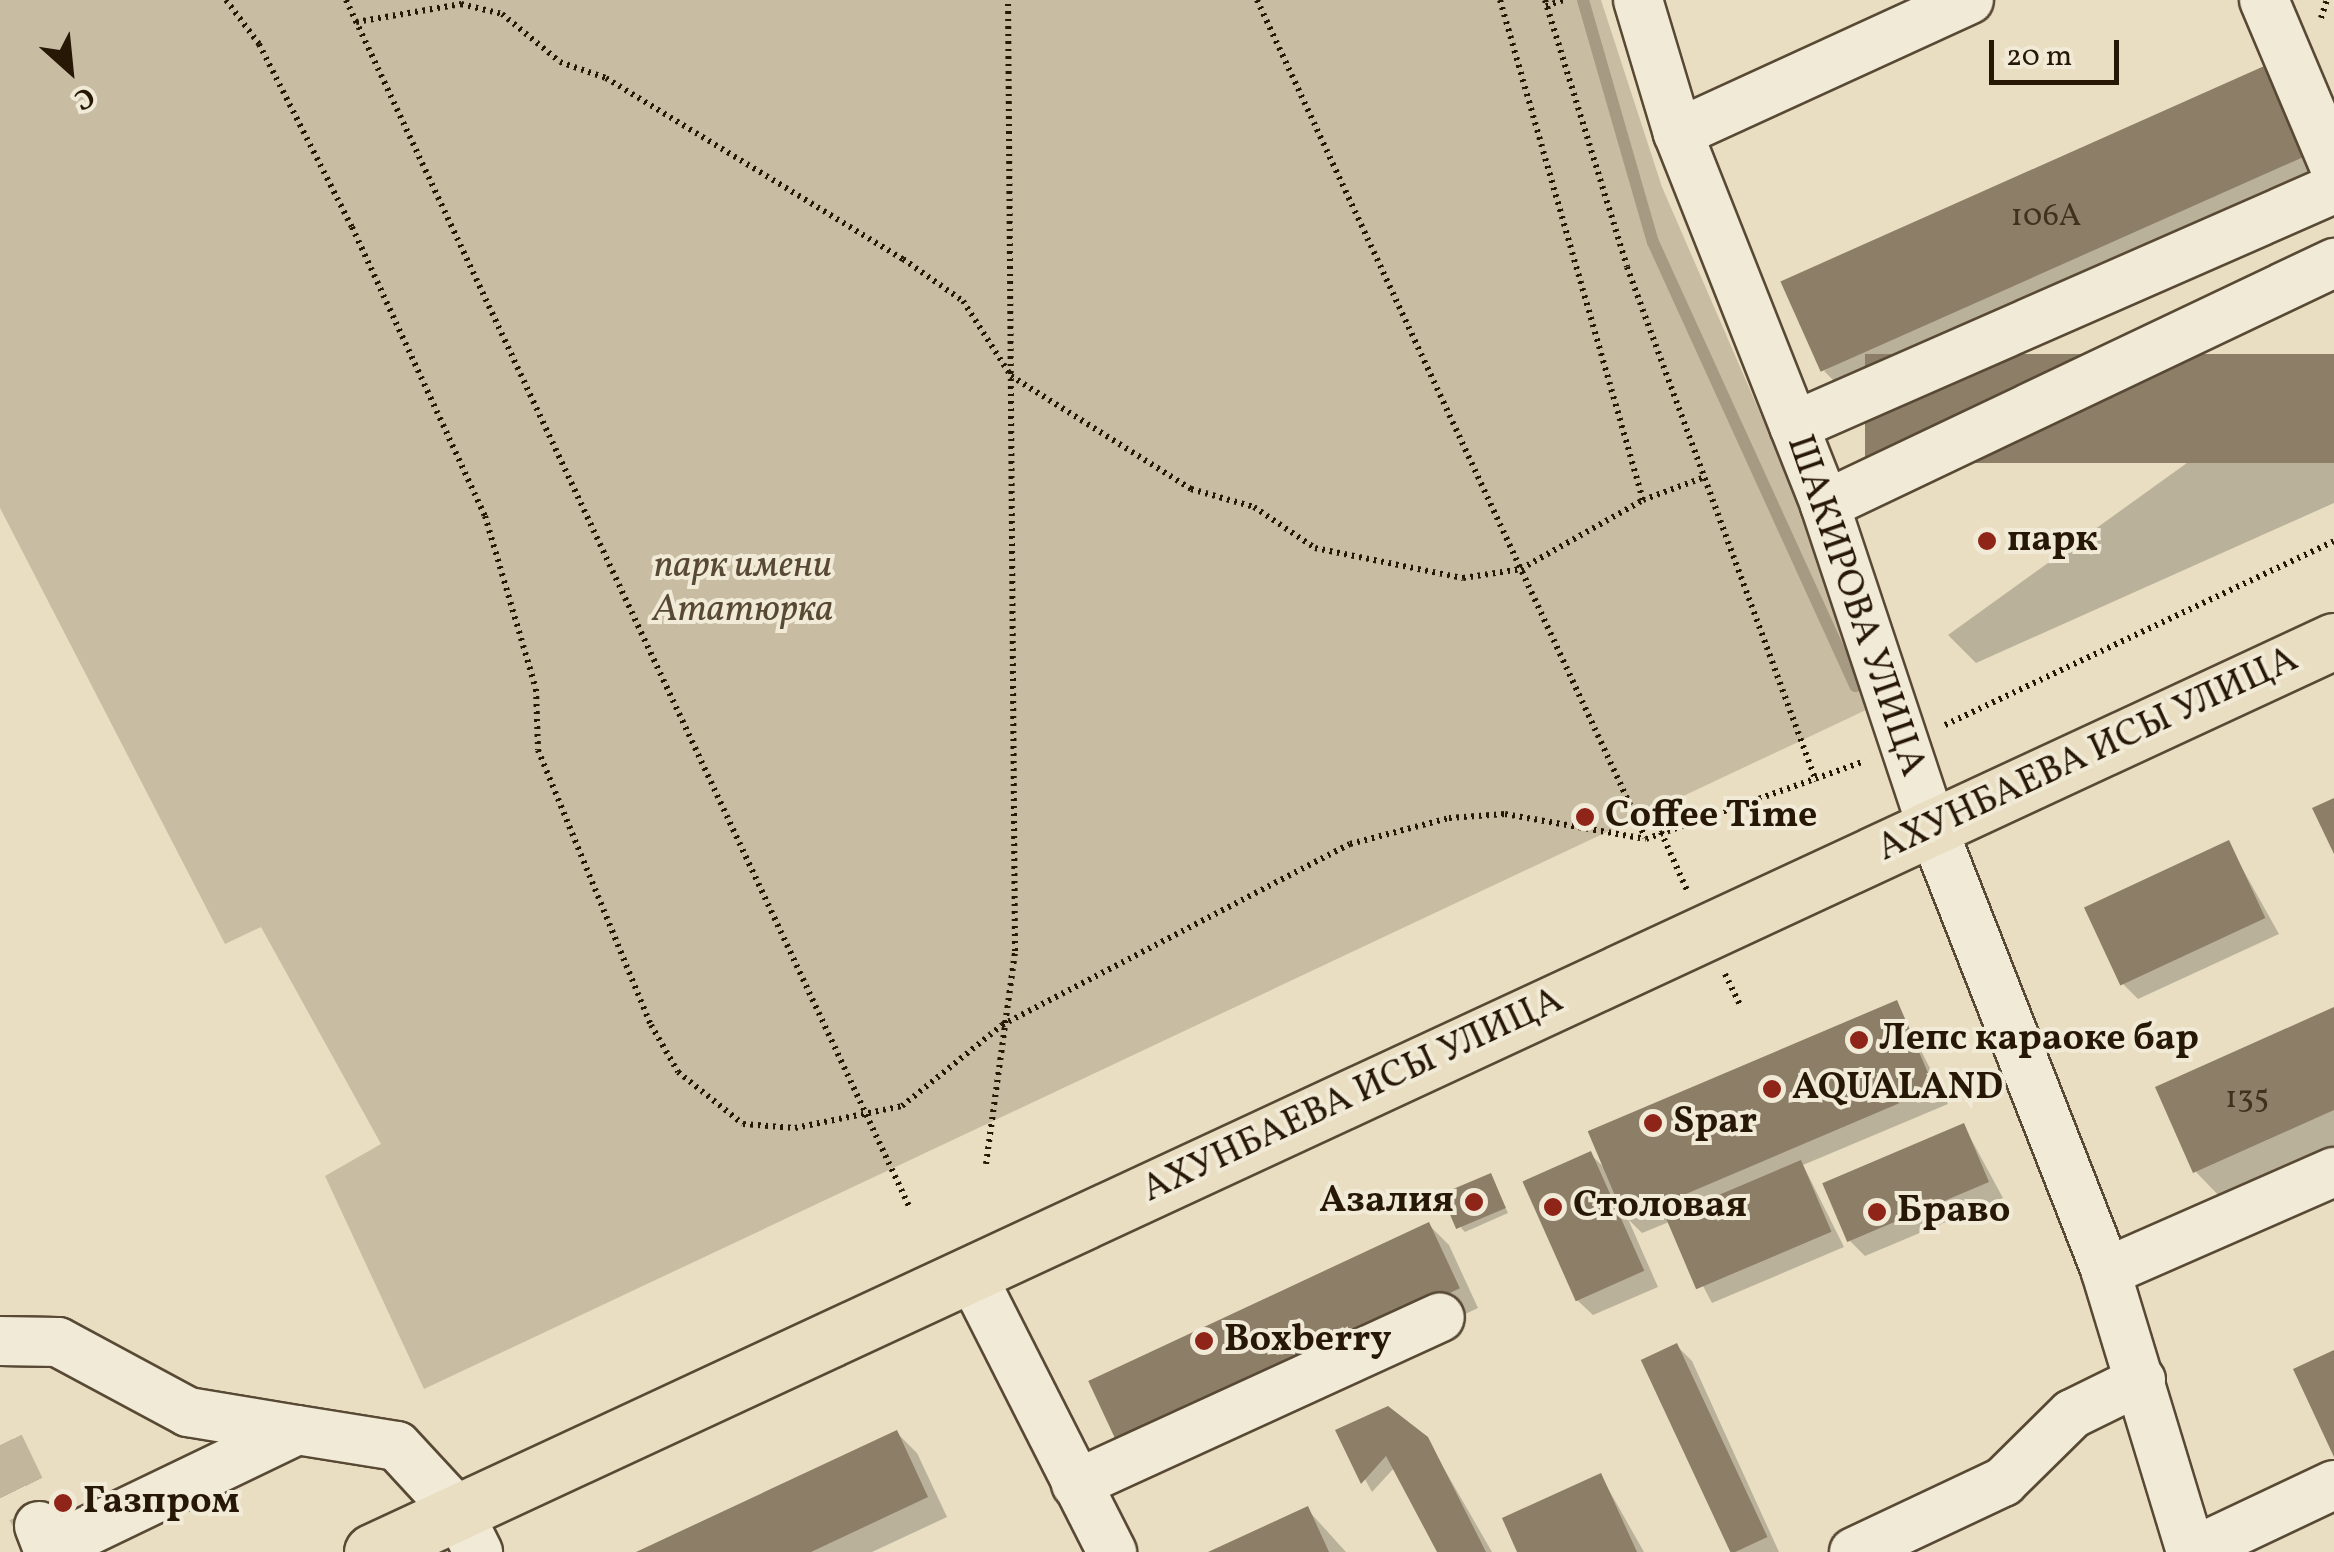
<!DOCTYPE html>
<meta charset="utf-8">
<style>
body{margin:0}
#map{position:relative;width:2334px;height:1552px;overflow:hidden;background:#e9dec2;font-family:Vollkorn,serif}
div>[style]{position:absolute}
.green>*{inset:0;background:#c8bca2}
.shadow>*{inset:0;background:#0003}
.stream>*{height:12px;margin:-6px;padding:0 6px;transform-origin:6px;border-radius:6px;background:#a79a82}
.building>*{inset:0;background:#8c7e67;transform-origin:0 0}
.minor-tunnel>*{height:48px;margin-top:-24px;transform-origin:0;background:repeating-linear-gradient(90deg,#c2b69c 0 48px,transparent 0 72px)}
.path>*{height:6px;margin-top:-3px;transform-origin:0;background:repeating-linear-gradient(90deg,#271705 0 2.5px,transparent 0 7.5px)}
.roads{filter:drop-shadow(2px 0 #584934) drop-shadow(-2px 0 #584934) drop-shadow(0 2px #584934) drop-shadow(0 -2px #584934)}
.minor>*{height:48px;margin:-24px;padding:0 24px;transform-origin:24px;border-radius:24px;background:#f1ead7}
.major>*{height:55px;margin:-27.5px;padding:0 27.5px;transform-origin:27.5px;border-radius:27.5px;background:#e9dec2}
.dots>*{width:28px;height:28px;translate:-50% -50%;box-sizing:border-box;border:5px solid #f1ead7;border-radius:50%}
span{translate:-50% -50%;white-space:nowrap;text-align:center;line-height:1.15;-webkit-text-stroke:8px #f1ead7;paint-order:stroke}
.number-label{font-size:32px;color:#40311e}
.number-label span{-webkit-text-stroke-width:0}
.poi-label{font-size:38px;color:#271705;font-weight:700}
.left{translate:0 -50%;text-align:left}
.right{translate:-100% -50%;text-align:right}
.park-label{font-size:38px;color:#574934;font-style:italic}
.street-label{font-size:38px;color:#271705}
.north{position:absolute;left:20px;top:20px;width:100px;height:100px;-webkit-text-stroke:8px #f1ead7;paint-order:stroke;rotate:153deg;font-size:28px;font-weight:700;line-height:40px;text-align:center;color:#271705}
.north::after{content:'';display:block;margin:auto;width:35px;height:45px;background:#271705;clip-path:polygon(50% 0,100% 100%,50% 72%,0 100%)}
.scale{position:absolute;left:1989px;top:40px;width:130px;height:45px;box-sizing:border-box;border:5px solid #271705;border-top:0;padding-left:12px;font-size:30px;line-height:35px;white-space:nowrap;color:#271705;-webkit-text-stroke:8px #f1ead7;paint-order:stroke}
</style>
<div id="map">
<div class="green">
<div style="clip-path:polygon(0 0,1601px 0,1662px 187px,1885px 701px,424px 1389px,325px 1176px,381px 1144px,261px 927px,225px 944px,0 508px)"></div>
</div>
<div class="shadow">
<div style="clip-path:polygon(2270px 66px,2334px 174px,1852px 399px,1824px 371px)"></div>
<div style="clip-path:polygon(2334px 357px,2334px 503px,1976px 663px,1948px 635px)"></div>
<div style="clip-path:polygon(2228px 843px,2279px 934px,2138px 999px,2123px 984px)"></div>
<div style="clip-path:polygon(1897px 1003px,1948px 1104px,1803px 1165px,1844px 1247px,1712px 1303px,1669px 1222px,1642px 1233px,1628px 1219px,1658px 1287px,1593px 1315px,1577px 1300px,1590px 1154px,1607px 1170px)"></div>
<div style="clip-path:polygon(2334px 1010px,2334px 1150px,2223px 1200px,2196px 1172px)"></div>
<div style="clip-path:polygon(1964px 1126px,2003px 1198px,1865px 1256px,1850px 1241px)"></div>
<div style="clip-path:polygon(1491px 1176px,1508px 1213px,1465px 1232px,1461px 1228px)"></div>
<div style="clip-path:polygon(1429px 1225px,1449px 1245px,1478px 1308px,1142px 1466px)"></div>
<div style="clip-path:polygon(1677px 1346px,1692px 1361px,1779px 1552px,1731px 1552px,1644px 1361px)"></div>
<div style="clip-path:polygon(1339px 1432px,1427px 1439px,1492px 1552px,1440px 1552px,1395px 1467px,1372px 1492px)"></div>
<div style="clip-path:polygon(897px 1433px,917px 1453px,947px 1517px,872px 1552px,642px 1552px)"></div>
<div style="clip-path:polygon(1601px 1476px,1644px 1552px,1520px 1552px)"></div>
<div style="clip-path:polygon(1307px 1509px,1346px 1552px,1215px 1552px)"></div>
</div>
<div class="stream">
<div style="left:1583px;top:0;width:252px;rotate:73.9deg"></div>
<div style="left:1653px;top:242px;width:488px;rotate:65.5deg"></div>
</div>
<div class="building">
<div style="left:2271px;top:63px;width:99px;height:537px;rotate:66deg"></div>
<div style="left:2334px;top:354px;width:109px;height:469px;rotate:90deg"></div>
<div style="clip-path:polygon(2334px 798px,2334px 854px,2312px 808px)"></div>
<div style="left:2229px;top:840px;width:86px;height:160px;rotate:65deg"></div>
<div style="left:1897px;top:1000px;width:96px;height:336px;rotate:67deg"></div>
<div style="clip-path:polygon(2334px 1007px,2334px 1110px,2193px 1173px,2155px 1087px)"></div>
<div style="left:1964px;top:1123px;width:64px;height:154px;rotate:67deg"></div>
<div style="left:1591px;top:1151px;width:131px;height:75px;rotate:66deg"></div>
<div style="left:1801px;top:1160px;width:78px;height:147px;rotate:67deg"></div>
<div style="left:1491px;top:1173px;width:38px;height:54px;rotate:67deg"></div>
<div style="left:1429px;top:1222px;width:73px;height:376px;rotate:65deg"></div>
<div style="left:1677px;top:1343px;width:214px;height:40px;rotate:65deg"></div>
<div style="clip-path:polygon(2334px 1350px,2334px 1457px,2293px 1369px)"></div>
<div style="clip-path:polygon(1388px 1406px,1428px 1437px,1486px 1552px,1437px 1552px,1386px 1456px,1361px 1484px,1335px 1430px)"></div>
<div style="clip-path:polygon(897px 1430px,928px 1497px,811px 1552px,636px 1552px)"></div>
<div style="clip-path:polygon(1601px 1473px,1637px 1552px,1517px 1552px,1502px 1518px)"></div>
<div style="clip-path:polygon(1308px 1506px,1329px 1552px,1208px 1552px)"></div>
</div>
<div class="minor-tunnel">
<div style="left:0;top:1445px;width:90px;rotate:64.3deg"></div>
</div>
<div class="path">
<div style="left:226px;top:0;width:55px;rotate:53.1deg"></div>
<div style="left:259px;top:44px;width:205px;rotate:63.1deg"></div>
<div style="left:352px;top:227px;width:318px;rotate:65.3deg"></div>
<div style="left:485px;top:516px;width:180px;rotate:73.6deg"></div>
<div style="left:536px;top:689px;width:61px;rotate:88.1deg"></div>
<div style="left:538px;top:750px;width:297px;rotate:67.7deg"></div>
<div style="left:651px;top:1025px;width:54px;rotate:60.1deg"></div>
<div style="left:678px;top:1072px;width:83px;rotate:38.7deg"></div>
<div style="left:743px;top:1124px;width:52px;rotate:4.4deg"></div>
<div style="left:795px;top:1128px;width:109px;rotate:-11.6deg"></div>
<div style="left:902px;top:1106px;width:129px;rotate:-39deg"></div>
<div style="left:1002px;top:1025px;width:392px;rotate:-27.5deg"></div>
<div style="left:1350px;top:844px;width:102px;rotate:-14.7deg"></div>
<div style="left:1449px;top:818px;width:56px;rotate:-4.1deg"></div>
<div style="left:1505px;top:814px;width:143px;rotate:10.1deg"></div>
<div style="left:1646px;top:839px;width:232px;rotate:-19.6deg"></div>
<div style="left:346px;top:0;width:1331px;rotate:64.98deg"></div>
<div style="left:1257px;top:0;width:923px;rotate:65.13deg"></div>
<div style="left:1500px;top:0;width:520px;rotate:74.04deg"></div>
<div style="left:1545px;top:0;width:279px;rotate:72.9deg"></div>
<div style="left:1627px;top:267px;width:548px;rotate:69.81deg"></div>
<div style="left:1546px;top:6px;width:18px;rotate:-19deg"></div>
<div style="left:2321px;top:18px;width:19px;rotate:-72deg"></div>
<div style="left:356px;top:22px;width:107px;rotate:-9.7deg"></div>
<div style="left:461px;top:4px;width:42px;rotate:13.7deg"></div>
<div style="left:502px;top:14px;width:75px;rotate:39.6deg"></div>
<div style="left:560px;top:62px;width:49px;rotate:19.2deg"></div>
<div style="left:606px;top:78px;width:348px;rotate:31.4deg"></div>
<div style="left:903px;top:259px;width:73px;rotate:35deg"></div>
<div style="left:963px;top:301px;width:89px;rotate:57.4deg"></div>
<div style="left:1011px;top:376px;width:213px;rotate:32.1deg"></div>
<div style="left:1191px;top:489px;width:66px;rotate:15.9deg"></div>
<div style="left:1254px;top:507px;width:73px;rotate:33.9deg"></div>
<div style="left:1315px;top:548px;width:151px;rotate:11.5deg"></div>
<div style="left:1463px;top:578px;width:59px;rotate:-8.8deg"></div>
<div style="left:1521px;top:569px;width:140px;rotate:-29.5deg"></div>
<div style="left:1643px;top:500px;width:66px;rotate:-20.4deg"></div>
<div style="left:1945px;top:725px;width:430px;rotate:-25.3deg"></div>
<div style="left:1661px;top:832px;width:64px;rotate:65.9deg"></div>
<div style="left:1725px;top:974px;width:37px;rotate:64deg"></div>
<div style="left:986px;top:1164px;width:215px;rotate:-82.2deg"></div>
<div style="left:1015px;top:951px;width:951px;rotate:-90.42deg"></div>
</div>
<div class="roads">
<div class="minor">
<div style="left:1638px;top:0;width:139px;rotate:73.3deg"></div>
<div style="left:1678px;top:133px;width:400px;rotate:68.4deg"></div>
<div style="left:1825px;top:505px;width:339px;rotate:71.6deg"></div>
<div style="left:1932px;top:827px;width:478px;rotate:68.6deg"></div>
<div style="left:2106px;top:1272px;width:293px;rotate:73.1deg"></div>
<div style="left:2264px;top:0;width:180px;rotate:67.1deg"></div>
<div style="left:1678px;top:133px;width:320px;rotate:-24.6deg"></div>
<div style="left:1794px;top:426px;width:590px;rotate:-23.7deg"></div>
<div style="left:1825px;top:505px;width:564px;rotate:-25.43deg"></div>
<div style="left:2106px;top:1272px;width:249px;rotate:-23.7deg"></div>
<div style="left:971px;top:1274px;width:312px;rotate:63.1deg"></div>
<div style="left:0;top:1341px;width:58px;rotate:1deg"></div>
<div style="left:58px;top:1342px;width:148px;rotate:28.3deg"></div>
<div style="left:188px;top:1412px;width:110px;rotate:9.4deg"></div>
<div style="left:1076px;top:1484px;width:400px;rotate:-24.6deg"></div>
<div style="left:39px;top:1526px;width:26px;rotate:69deg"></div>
<div style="left:48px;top:1550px;width:276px;rotate:-25.7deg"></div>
<div style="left:297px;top:1430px;width:101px;rotate:9.1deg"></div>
<div style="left:397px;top:1446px;width:90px;rotate:47.3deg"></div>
<div style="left:458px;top:1512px;width:45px;rotate:63.4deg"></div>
<div style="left:1854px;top:1552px;width:165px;rotate:-25.2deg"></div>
<div style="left:2003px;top:1482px;width:97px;rotate:-44.6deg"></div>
<div style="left:2072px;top:1414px;width:77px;rotate:-26.2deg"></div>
<div style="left:2192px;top:1552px;width:157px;rotate:-25.3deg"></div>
</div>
<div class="major">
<div style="left:372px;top:1552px;width:2163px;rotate:-24.91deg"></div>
</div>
</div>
<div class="dots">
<div style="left:1987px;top:541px;background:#8f2418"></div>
<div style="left:1585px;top:817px;background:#8f2418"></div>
<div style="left:1859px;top:1040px;background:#8f2418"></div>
<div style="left:1772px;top:1089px;background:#8f2418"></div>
<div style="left:1653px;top:1123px;background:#8f2418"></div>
<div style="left:1474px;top:1202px;background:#8f2418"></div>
<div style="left:1553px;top:1207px;background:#8f2418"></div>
<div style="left:1877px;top:1212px;background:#8f2418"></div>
<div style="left:1204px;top:1341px;background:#8f2418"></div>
<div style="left:63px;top:1503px;background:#8f2418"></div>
</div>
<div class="number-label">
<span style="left:2046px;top:217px">106А</span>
<span style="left:2247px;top:1099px">135</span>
</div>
<div class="poi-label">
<span class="left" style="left:2007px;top:541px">парк</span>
<span class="left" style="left:1605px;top:817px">Coffee Time</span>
<span class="left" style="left:1879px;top:1040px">Лепс караоке бар</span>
<span class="left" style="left:1792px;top:1089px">AQUALAND</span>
<span class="left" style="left:1673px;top:1123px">Spar</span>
<span class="right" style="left:1454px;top:1202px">Азалия</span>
<span class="left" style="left:1573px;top:1207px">Столовая</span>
<span class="left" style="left:1897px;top:1212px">Браво</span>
<span class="left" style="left:1224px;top:1341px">Boxberry</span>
<span class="left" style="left:83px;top:1503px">Газпром</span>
</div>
<div class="park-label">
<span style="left:743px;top:589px">парк имени<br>Ататюрка</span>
</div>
<div class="street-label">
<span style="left:1855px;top:606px;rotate:71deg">ШАКИРОВА УЛИЦА</span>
<span style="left:2088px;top:755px;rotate:-25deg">АХУНБАЕВА ИСЫ УЛИЦА</span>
<span style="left:1353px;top:1096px;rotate:-25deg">АХУНБАЕВА ИСЫ УЛИЦА</span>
</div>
<div class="north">С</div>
<div class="scale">20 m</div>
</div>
